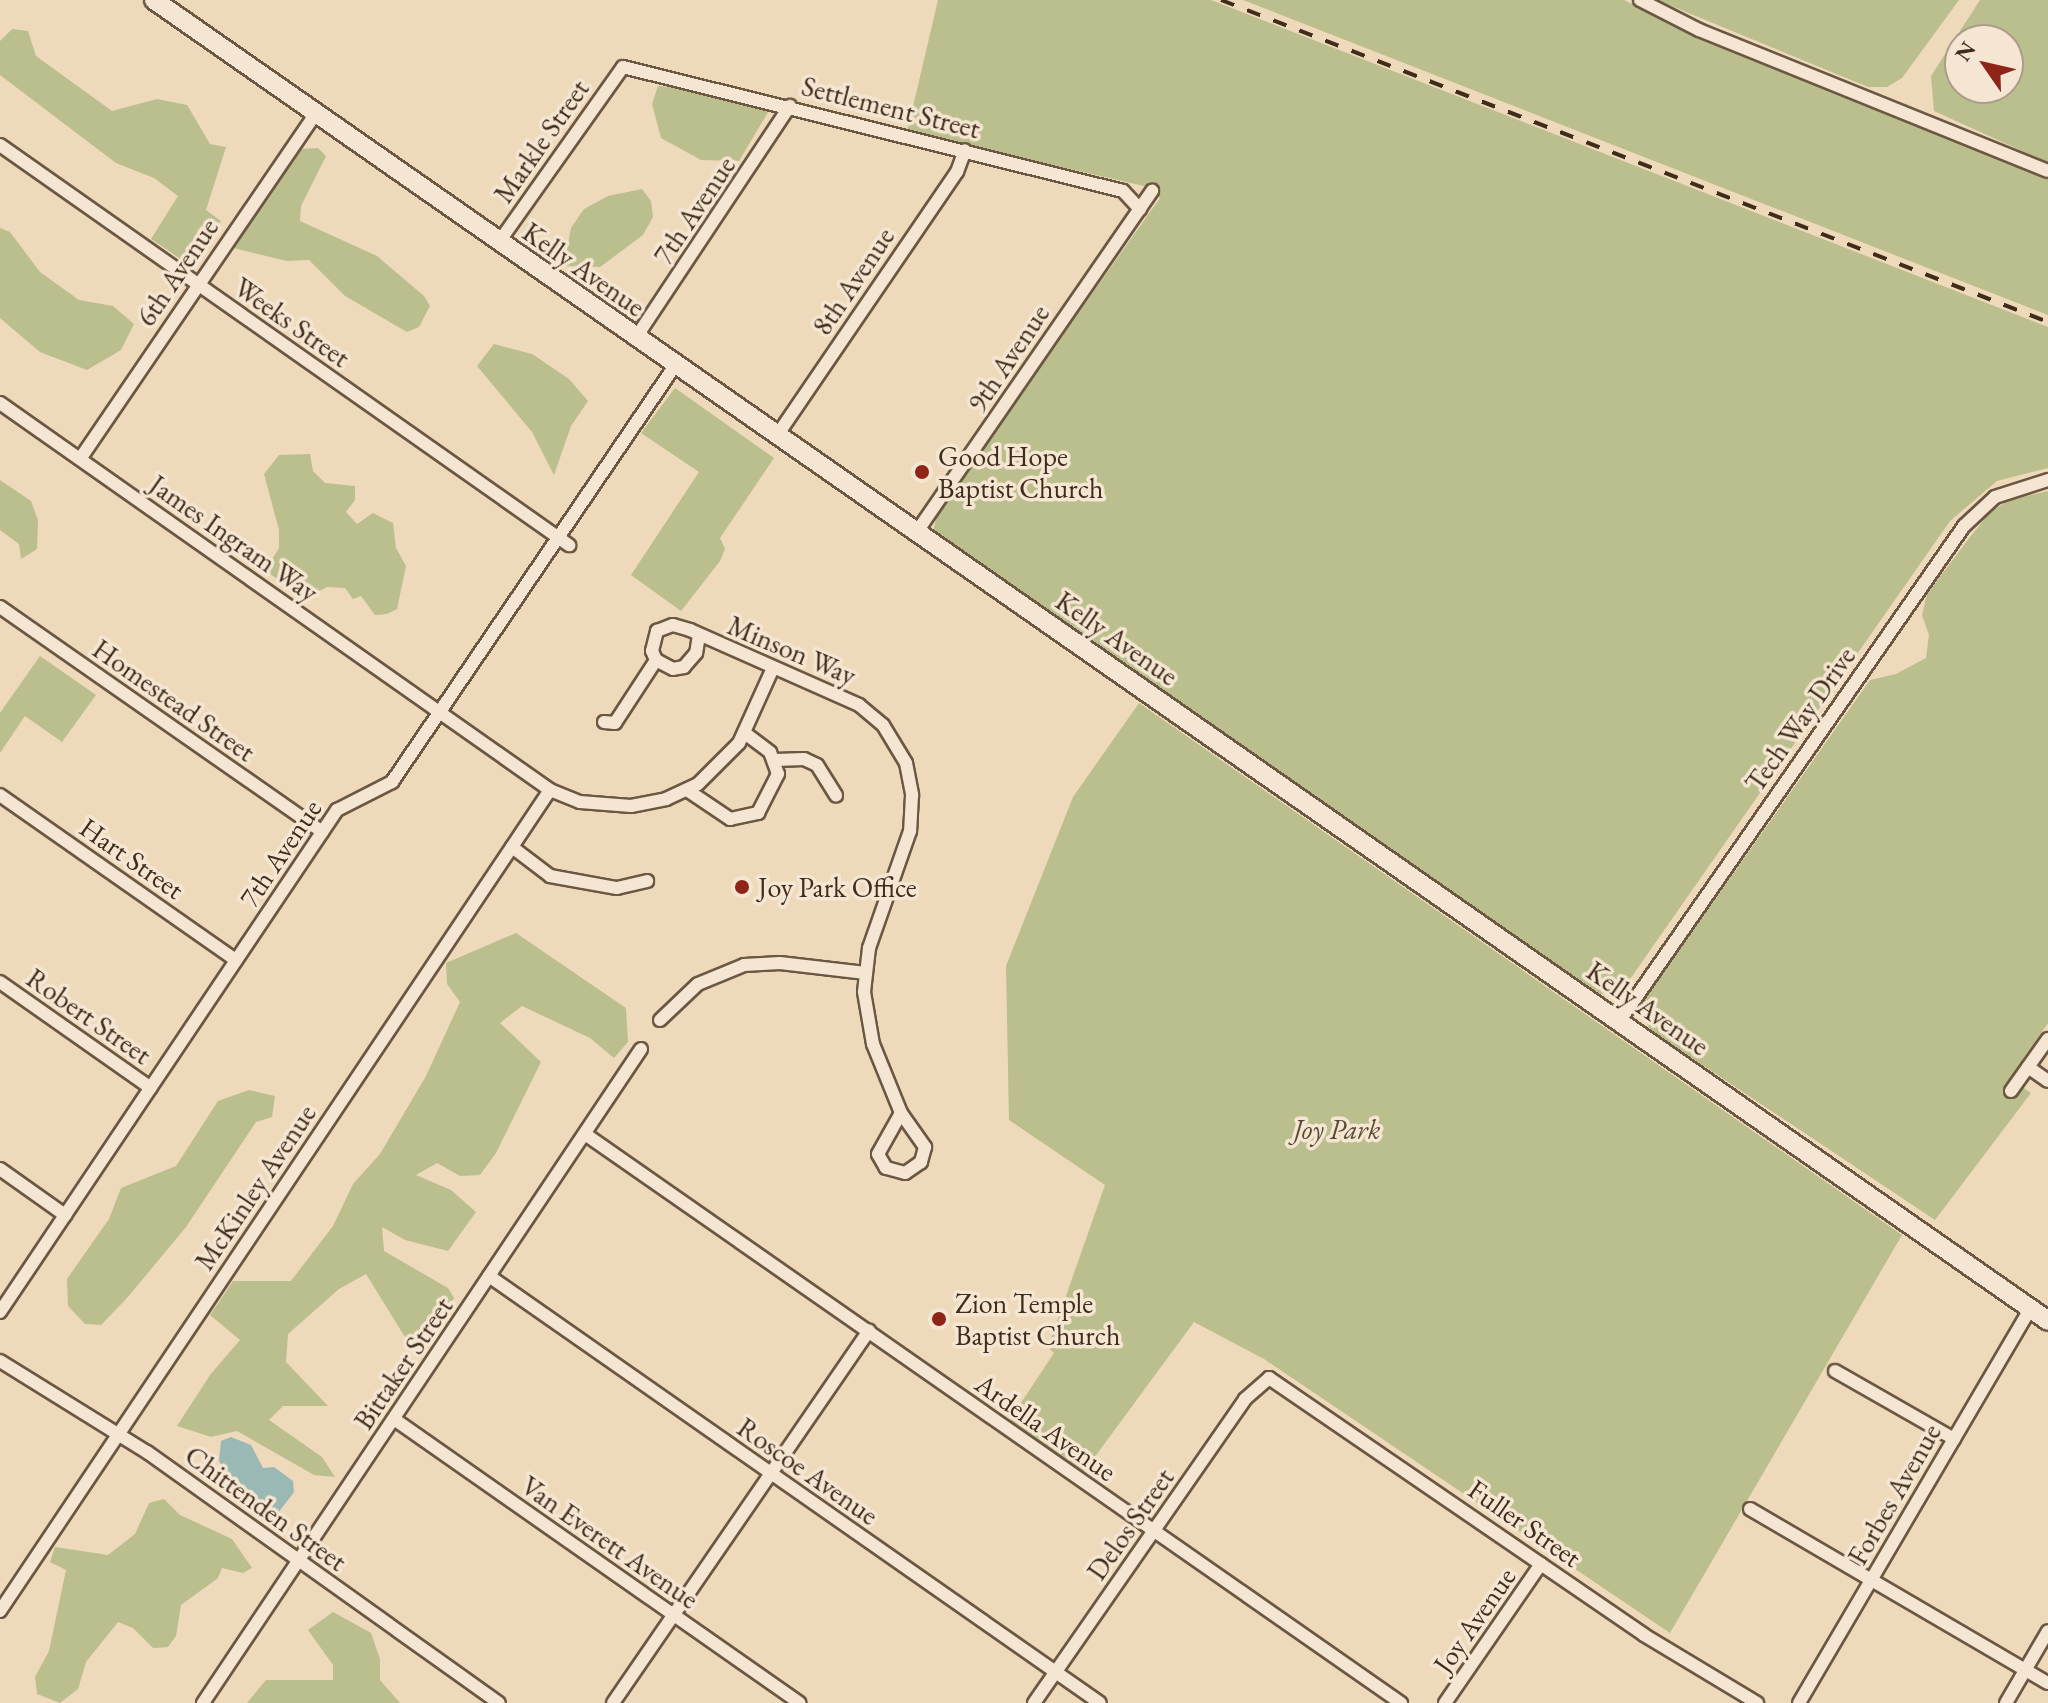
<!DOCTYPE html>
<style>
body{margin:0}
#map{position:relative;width:2048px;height:1703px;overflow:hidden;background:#eed9ba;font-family:"EB Garamond",serif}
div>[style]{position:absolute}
.green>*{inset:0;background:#bbbe8d}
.water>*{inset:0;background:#9ab9b5}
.roads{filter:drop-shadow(2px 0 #6b5742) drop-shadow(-2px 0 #6b5742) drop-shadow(0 2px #6b5742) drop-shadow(0 -2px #6b5742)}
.street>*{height:12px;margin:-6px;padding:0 6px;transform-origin:6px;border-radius:6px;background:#f4e6d2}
.secondary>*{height:18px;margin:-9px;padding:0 9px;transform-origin:9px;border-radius:9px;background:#f4e6d2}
.rail>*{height:4px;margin-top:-2px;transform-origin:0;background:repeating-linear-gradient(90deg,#3f2c1a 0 14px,transparent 0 28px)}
.dots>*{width:22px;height:22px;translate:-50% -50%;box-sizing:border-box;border:4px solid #f4e6d2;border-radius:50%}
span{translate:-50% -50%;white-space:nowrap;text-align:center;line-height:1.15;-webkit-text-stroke:7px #f4e6d2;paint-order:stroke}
.street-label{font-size:28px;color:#3f2c1a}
.poi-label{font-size:28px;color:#3f2c1a}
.left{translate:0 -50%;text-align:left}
.park-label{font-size:28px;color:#584931;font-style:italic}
.north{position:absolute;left:1944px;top:24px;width:80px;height:80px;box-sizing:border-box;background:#f4e6d2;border:2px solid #ac9c88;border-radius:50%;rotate:304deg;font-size:22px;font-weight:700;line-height:32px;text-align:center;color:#3f2c1a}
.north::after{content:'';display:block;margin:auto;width:28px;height:36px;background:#8f2418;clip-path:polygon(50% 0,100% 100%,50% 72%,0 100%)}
</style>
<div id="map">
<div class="green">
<div style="clip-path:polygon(938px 0,1211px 0,2048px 327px,2048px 468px,1997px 481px,1950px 521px,1621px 992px,1600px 994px,933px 532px,938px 510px,1160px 198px,1144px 186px,907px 132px)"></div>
<div style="clip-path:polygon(1243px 0,1624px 0,1688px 33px,2048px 179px,2048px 315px)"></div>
<div style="clip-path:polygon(1657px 0,1959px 0,1902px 78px,1887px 87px,1868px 87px)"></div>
<div style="clip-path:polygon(evenodd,1980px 0,2048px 0,2048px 163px,1934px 111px,1931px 76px,1980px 0,2008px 40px,2008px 88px,1960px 88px,1960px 40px,2008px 40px)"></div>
<div style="clip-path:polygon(12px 29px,28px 31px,36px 56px,112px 111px,157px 99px,187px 105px,210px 144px,226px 147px,206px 210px,221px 221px,191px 266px,151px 239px,178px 196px,154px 178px,116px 163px,0 75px,0 41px)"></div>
<div style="clip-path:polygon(658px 86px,698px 90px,770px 109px,739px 161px,701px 160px,661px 138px,652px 104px)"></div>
<div style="clip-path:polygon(318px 148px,326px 156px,301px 206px,300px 221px,377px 256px,424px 296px,430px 306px,419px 327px,407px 332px,345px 296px,309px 260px,287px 261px,233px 248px,294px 156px,300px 149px)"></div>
<div style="clip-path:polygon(642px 189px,651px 201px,653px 217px,643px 235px,600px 267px,564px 266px,571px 228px,584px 209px,608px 196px)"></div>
<div style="clip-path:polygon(0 228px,10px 232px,40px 272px,79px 300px,113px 306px,134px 324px,121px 350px,87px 370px,40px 352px,0 318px)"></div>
<div style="clip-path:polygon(494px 344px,532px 354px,569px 379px,588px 401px,571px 426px,554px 475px,532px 432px,477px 366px)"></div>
<div style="clip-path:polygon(675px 388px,774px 458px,720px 538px,725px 549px,720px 561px,681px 611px,631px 575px,699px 472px,641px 433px)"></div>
<div style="clip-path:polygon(310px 454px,313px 471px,325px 483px,355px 486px,355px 500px,346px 512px,357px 524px,373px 513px,393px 523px,396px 548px,406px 566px,397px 609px,387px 614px,375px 615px,361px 596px,353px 599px,345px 588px,327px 587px,307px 597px,265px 571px,279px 548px,279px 530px,264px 474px,279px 455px)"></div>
<div style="clip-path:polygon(0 480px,31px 501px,38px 520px,37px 549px,21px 559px,19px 544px,0 530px)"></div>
<div style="clip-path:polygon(2048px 491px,2048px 1023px,2010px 1078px,2031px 1093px,1935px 1220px,1650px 1030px,1639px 1007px,1870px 680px,1896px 674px,1926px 658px,1929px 635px,1922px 615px,1927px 594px,1967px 541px,1990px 512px,2009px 500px)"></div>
<div style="clip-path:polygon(40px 656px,96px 695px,62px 742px,25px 716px,0 753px,0 713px)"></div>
<div style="clip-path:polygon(1139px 703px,1902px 1235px,1670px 1633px,1264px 1359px,1194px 1322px,1083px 1473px,1009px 1421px,1054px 1353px,1048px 1347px,1105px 1185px,1009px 1120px,1006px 966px,1073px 797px)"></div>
<div style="clip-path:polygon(516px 933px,626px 1008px,628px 1042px,614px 1058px,590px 1038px,522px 1006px,500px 1023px,541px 1062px,496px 1153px,480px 1175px,460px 1176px,437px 1163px,416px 1175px,451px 1190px,476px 1212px,448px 1251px,405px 1240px,382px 1227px,384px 1251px,448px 1288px,454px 1298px,416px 1355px,366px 1274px,339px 1289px,288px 1334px,286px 1362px,328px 1406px,283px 1406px,269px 1420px,322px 1457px,335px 1477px,314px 1475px,237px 1431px,211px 1437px,177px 1426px,210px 1375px,240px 1340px,210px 1315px,233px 1281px,291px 1281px,333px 1226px,353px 1184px,380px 1154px,426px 1076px,460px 1002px,447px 984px,446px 963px)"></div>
<div style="clip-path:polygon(249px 1090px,275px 1096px,272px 1117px,256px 1122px,186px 1227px,127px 1298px,101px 1325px,85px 1324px,68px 1306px,67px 1279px,109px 1219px,121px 1188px,176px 1166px,218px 1101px)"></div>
<div style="clip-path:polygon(164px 1499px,180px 1515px,232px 1539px,252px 1568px,243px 1573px,222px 1568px,218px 1578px,181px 1605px,176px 1636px,168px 1647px,153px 1648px,133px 1628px,118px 1622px,86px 1662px,78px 1689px,60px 1703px,37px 1694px,35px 1677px,49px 1651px,66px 1570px,50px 1562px,55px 1547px,108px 1555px,135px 1534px,149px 1503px)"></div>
<div style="clip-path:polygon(333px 1612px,371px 1633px,380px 1659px,380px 1680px,400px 1703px,247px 1703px,266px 1680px,333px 1680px,333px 1665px,308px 1630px)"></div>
</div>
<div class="water">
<div style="clip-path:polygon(231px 1437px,251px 1445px,263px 1468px,274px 1467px,293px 1481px,294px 1492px,278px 1513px,235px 1489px,219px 1461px,221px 1441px)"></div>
</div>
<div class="roads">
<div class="street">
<div style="left:1640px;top:0;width:66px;rotate:27deg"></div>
<div style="left:1699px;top:30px;width:376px;rotate:22deg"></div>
<div style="left:0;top:145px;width:696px;rotate:35.11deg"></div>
<div style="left:499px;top:242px;width:214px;rotate:-54.7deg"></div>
<div style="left:623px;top:67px;width:515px;rotate:13.93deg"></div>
<div style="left:1123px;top:191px;width:25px;rotate:47deg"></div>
<div style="left:635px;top:339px;width:280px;rotate:-56.4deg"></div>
<div style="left:0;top:403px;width:673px;rotate:35.13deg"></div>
<div style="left:550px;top:790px;width:32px;rotate:22deg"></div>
<div style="left:580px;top:802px;width:51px;rotate:4.5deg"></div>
<div style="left:631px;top:806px;width:36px;rotate:-11deg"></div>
<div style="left:666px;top:799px;width:35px;rotate:-25deg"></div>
<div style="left:698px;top:784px;width:58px;rotate:-45deg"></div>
<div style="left:739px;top:743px;width:82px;rotate:-65.6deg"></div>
<div style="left:776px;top:437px;width:321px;rotate:-55.7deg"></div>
<div style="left:957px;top:172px;width:23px;rotate:-70deg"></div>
<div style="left:80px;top:459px;width:417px;rotate:-55.7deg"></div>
<div style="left:916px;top:533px;width:416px;rotate:-55.4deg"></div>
<div style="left:0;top:607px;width:393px;rotate:34.9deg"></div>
<div style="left:699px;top:635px;width:18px;rotate:99deg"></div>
<div style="left:696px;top:653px;width:18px;rotate:131deg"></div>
<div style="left:684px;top:667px;width:11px;rotate:170deg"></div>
<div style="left:673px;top:669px;width:19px;rotate:-152deg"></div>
<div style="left:656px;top:660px;width:10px;rotate:-114deg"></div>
<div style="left:652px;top:651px;width:21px;rotate:-76deg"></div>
<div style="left:657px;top:631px;width:17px;rotate:-21deg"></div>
<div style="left:673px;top:625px;width:18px;rotate:16deg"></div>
<div style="left:690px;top:630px;width:185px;rotate:23.9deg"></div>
<div style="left:859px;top:705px;width:31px;rotate:40deg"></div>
<div style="left:883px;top:725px;width:44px;rotate:58.8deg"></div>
<div style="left:906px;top:763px;width:33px;rotate:79deg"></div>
<div style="left:912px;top:795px;width:36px;rotate:93deg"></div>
<div style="left:910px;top:831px;width:124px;rotate:109.3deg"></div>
<div style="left:869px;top:948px;width:44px;rotate:96.5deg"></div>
<div style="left:864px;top:992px;width:53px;rotate:80.2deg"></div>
<div style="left:873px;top:1044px;width:74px;rotate:67.9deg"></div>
<div style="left:901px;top:1113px;width:42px;rotate:54.8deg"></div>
<div style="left:925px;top:1147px;width:16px;rotate:105deg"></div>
<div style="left:921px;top:1162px;width:19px;rotate:145deg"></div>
<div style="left:905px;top:1173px;width:20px;rotate:-165deg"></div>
<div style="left:886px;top:1168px;width:16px;rotate:-120deg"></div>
<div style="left:878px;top:1154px;width:47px;rotate:-60.7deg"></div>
<div style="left:604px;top:722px;width:11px;rotate:5deg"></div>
<div style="left:615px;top:723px;width:75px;rotate:-56.9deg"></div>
<div style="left:775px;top:760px;width:29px;rotate:-2deg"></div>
<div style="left:804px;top:759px;width:14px;rotate:25deg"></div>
<div style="left:817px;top:765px;width:36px;rotate:58deg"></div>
<div style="left:687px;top:790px;width:52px;rotate:34deg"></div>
<div style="left:730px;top:819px;width:29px;rotate:-12deg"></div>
<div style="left:758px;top:813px;width:44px;rotate:-62.9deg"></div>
<div style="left:778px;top:774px;width:23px;rotate:-110deg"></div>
<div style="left:770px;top:752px;width:31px;rotate:-143deg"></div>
<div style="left:0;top:795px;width:288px;rotate:35deg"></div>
<div style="left:512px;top:847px;width:48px;rotate:37.3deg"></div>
<div style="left:550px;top:876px;width:68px;rotate:10.2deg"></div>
<div style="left:617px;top:888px;width:31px;rotate:-13deg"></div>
<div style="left:0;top:982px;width:184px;rotate:35.1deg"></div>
<div style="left:660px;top:1020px;width:52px;rotate:-43.5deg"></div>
<div style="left:698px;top:984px;width:50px;rotate:-22.4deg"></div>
<div style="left:744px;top:965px;width:36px;rotate:-3deg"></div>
<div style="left:780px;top:963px;width:86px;rotate:6.7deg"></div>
<div style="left:1619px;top:1022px;width:604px;rotate:-55.18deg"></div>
<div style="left:1964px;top:526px;width:42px;rotate:-43.1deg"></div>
<div style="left:1995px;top:497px;width:56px;rotate:-17.8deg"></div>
<div style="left:2028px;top:1067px;width:24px;rotate:35deg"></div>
<div style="left:2011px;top:1091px;width:64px;rotate:-54.6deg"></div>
<div style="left:585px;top:1134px;width:995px;rotate:34.89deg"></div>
<div style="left:0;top:1169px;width:80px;rotate:35.3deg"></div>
<div style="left:489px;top:1276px;width:745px;rotate:34.95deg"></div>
<div style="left:0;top:1312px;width:605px;rotate:-56.13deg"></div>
<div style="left:337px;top:810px;width:62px;rotate:-27deg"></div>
<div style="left:392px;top:782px;width:502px;rotate:-55.8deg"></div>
<div style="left:0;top:1361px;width:173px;rotate:31.8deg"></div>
<div style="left:147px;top:1452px;width:432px;rotate:35.5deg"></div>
<div style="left:1835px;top:1371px;width:137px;rotate:29.7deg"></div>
<div style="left:394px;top:1419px;width:495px;rotate:35deg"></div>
<div style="left:1750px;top:1509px;width:345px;rotate:30.3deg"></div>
<div style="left:0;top:1611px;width:988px;rotate:-56.18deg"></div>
<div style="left:203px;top:1703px;width:787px;rotate:-56.19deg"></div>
<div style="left:613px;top:1703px;width:452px;rotate:-55.5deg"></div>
<div style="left:1034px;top:1703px;width:370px;rotate:-55.2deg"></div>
<div style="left:1245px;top:1399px;width:32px;rotate:-41deg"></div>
<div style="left:1269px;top:1378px;width:455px;rotate:34.4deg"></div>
<div style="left:1644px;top:1635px;width:132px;rotate:31deg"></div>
<div style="left:1445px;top:1703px;width:169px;rotate:-55.4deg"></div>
<div style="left:1799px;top:1703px;width:457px;rotate:-59.6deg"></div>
<div style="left:2006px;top:1703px;width:83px;rotate:-59.7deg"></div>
</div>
<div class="secondary">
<div style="left:154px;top:0;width:2309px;rotate:34.89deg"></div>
</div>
</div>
<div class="rail">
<div style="left:1221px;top:0;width:887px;rotate:21.27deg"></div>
</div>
<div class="dots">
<div style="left:922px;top:472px;background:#8f2418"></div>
<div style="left:742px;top:887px;background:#8f2418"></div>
<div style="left:939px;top:1319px;background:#8f2418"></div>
</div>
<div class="street-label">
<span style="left:891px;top:107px;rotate:14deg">Settlement Street</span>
<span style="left:541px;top:141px;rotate:-55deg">Markle Street</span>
<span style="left:694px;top:210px;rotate:-56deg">7th Avenue</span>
<span style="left:584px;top:269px;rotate:35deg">Kelly Avenue</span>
<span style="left:177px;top:272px;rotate:-56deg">6th Avenue</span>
<span style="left:853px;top:281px;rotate:-56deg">8th Avenue</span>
<span style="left:292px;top:322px;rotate:35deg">Weeks Street</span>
<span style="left:1008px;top:358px;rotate:-56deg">9th Avenue</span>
<span style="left:234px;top:538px;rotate:35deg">James Ingram Way</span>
<span style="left:1117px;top:638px;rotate:35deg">Kelly Avenue</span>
<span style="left:792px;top:650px;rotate:23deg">Minson Way</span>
<span style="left:174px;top:700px;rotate:35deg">Homestead Street</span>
<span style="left:1800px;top:719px;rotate:-55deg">Tech Way Drive</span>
<span style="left:280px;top:853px;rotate:-56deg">7th Avenue</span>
<span style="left:132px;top:858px;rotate:35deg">Hart Street</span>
<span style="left:1648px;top:1008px;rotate:35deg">Kelly Avenue</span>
<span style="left:89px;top:1016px;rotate:35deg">Robert Street</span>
<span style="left:255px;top:1187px;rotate:-56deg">McKinley Avenue</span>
<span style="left:403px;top:1363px;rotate:-56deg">Bittaker Street</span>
<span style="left:1046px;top:1427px;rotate:35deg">Ardella Avenue</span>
<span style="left:808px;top:1471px;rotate:35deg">Roscoe Avenue</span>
<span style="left:1894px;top:1494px;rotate:-60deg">Forbes Avenue</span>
<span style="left:266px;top:1508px;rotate:36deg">Chittenden Street</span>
<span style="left:1525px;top:1523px;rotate:35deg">Fuller Street</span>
<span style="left:1130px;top:1524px;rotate:-55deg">Delos Street</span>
<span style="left:610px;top:1542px;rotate:35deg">Van Everett Avenue</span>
<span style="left:1474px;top:1620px;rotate:-55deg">Joy Avenue</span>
</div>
<div class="poi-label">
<span class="left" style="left:938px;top:472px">Good Hope<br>Baptist Church</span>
<span class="left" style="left:758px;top:887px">Joy Park Office</span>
<span class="left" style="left:955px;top:1319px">Zion Temple<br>Baptist Church</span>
</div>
<div class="park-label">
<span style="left:1337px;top:1129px">Joy Park</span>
</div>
<div class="north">N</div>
</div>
